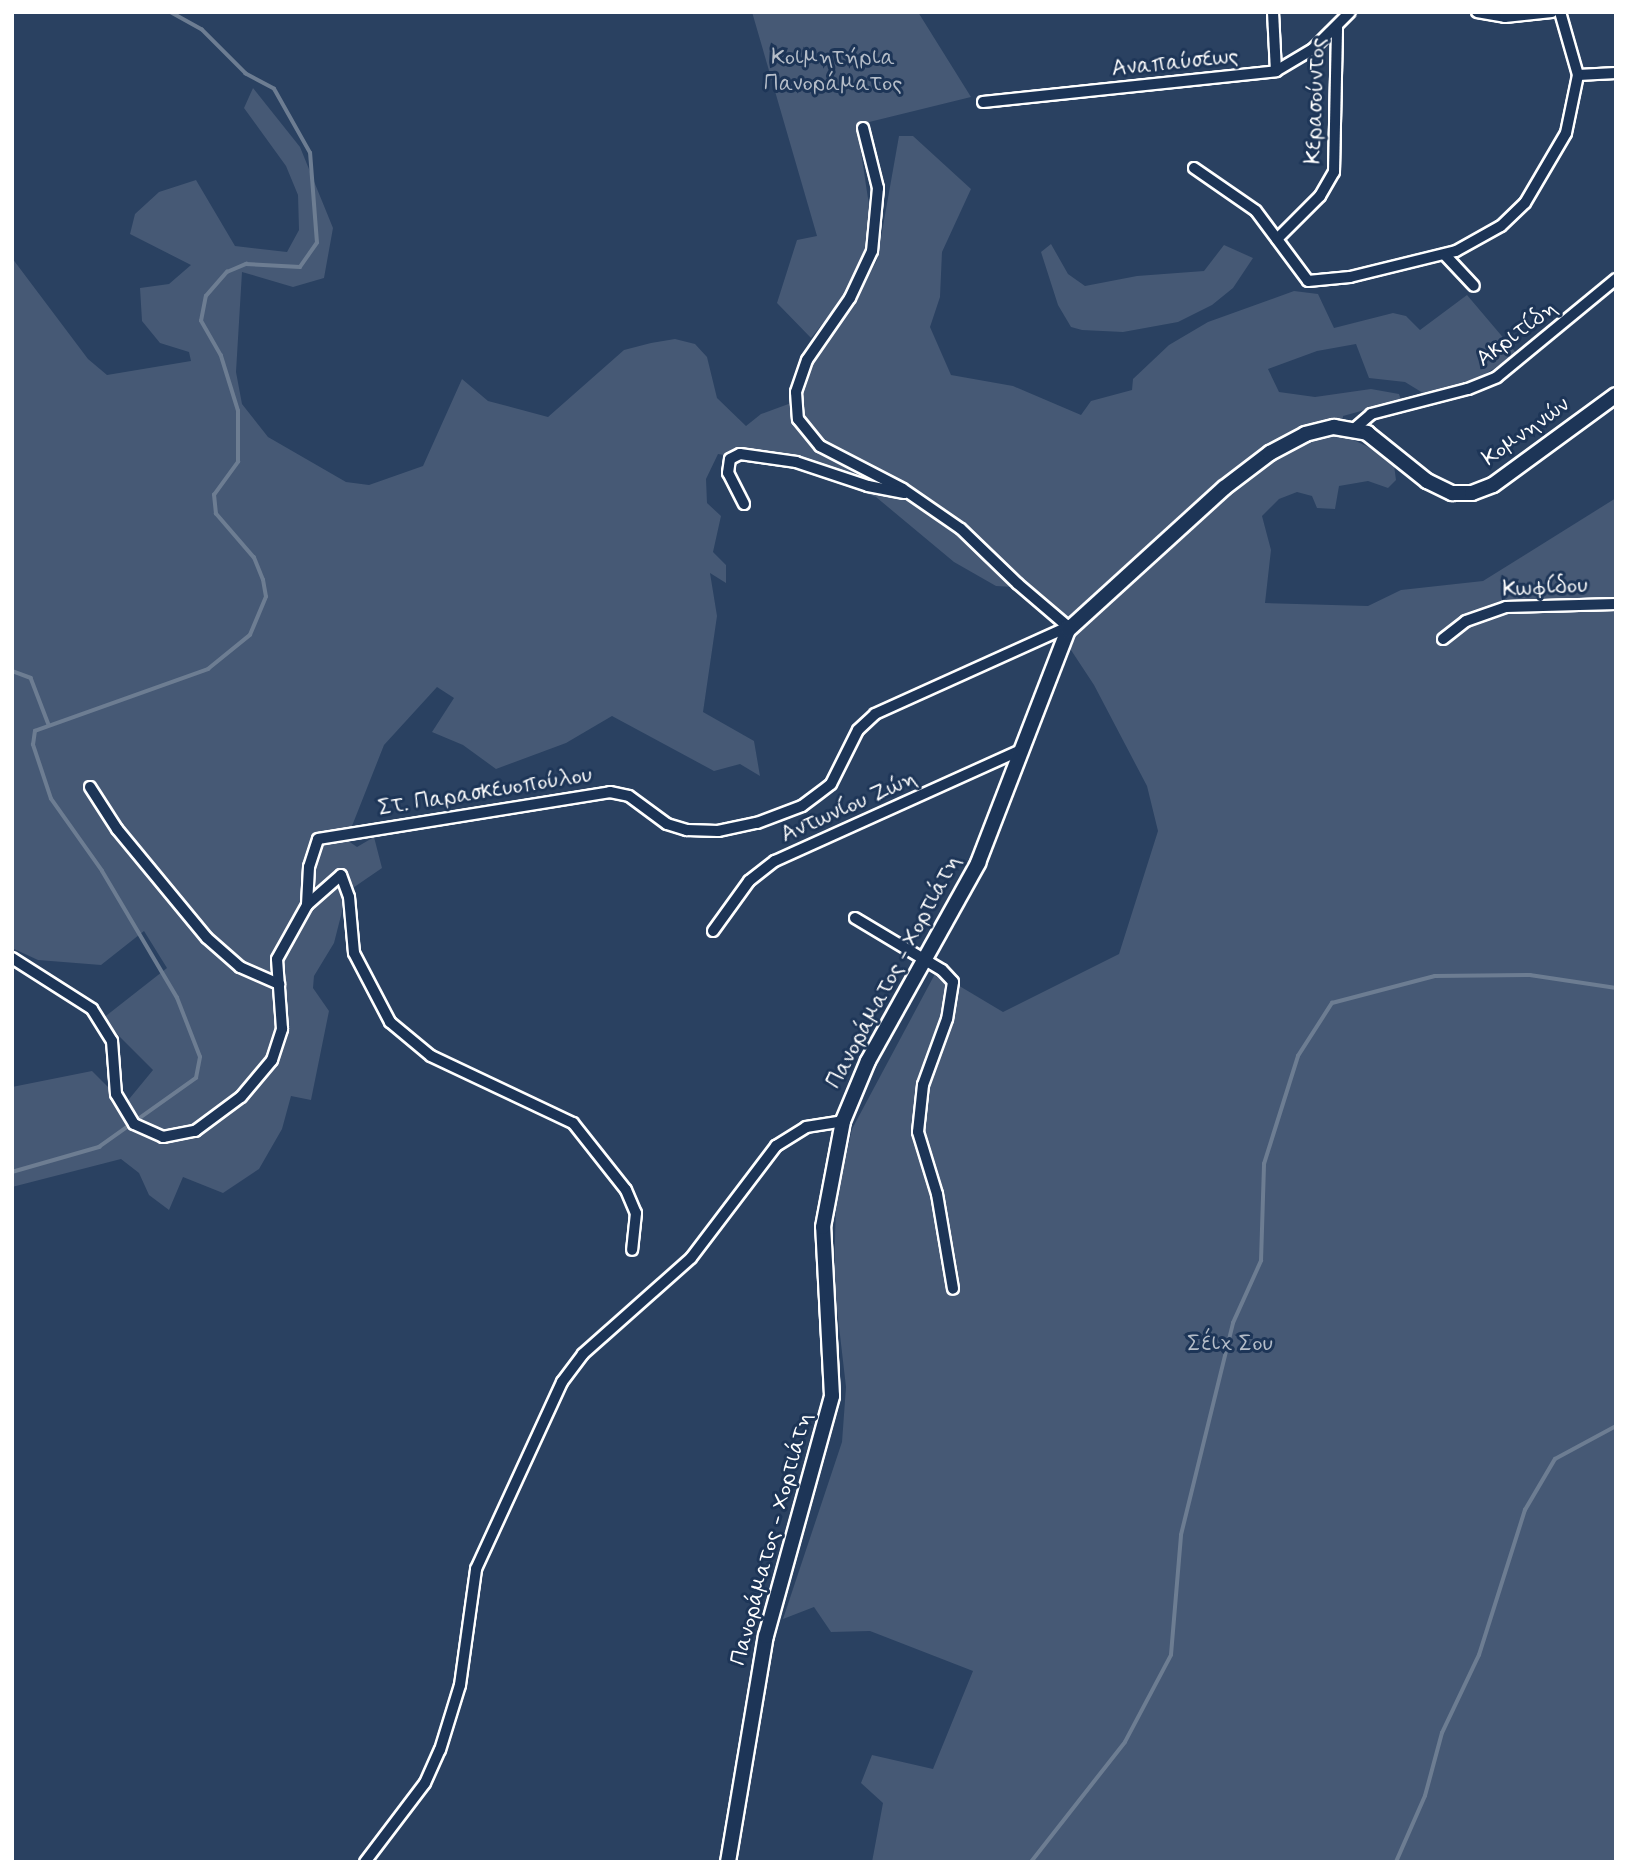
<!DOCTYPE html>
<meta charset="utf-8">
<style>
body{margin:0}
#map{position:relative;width:1628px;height:1874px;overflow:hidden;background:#2a4161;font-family:Mynerve,sans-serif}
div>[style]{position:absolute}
.green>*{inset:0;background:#465975}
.stream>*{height:3.5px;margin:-1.75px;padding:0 1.75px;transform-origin:1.75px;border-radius:1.75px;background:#6d7d92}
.roads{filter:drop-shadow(2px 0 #fff) drop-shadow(-2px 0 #fff) drop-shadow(0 2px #fff) drop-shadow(0 -2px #fff)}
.street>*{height:10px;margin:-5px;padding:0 5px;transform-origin:5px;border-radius:5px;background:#1d3557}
.secondary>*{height:14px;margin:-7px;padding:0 7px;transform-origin:7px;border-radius:7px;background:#1d3557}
span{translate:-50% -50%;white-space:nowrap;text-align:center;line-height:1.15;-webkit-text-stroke:6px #1d3557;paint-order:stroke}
.park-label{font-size:23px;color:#b5bdc8}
.street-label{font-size:23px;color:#fff}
.frame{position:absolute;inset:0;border:14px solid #fff;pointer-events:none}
</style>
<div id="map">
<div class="green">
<div style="clip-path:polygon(752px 12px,918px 12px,971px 97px,857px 125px,870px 212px,864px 255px,844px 297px,811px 338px,777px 303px,797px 240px,817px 236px)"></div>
<div style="clip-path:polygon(253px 88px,300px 147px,333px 228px,324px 278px,293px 287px,242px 272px,236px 372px,242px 404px,268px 437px,346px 482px,369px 485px,423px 466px,462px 379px,488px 401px,548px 417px,624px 350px,651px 343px,675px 339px,695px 344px,707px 357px,717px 398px,746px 426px,761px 414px,802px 399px,815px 357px,857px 298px,877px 260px,899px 136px,913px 136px,971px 189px,942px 252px,940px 297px,930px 327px,951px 375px,1013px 386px,1081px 415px,1091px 401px,1132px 390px,1133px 379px,1169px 345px,1208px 322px,1294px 291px,1318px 294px,1334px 328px,1393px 313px,1406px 316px,1420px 330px,1467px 295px,1517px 354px,1479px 378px,1423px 393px,1405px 382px,1369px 378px,1356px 344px,1317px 351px,1268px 369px,1279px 392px,1315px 397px,1371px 389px,1399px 394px,1401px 400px,1343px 416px,1341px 434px,1381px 453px,1394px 465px,1396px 480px,1388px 488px,1368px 481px,1339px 486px,1335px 509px,1317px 508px,1312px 496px,1297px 492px,1279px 499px,1262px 516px,1271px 550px,1265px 603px,1368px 606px,1401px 590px,1483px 581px,1616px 498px,1616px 1862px,872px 1862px,883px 1803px,861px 1783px,872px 1755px,933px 1769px,973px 1671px,870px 1631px,831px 1632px,814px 1607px,783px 1619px,842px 1442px,846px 1387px,834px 1283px,836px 1200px,852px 1129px,936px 972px,1003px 1012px,1119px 954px,1158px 831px,1147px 786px,1094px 685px,1069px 647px,1087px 619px,1062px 618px,1030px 588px,996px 586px,954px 562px,876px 497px,796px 467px,718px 454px,706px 479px,707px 503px,721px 516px,713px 552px,726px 565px,726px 583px,710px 573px,717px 616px,703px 712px,754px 741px,760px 776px,740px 764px,714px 771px,612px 716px,566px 743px,496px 769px,463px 745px,432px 732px,454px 698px,437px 687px,384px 745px,352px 826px,338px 834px,357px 847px,374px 837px,382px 868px,347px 892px,334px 943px,314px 976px,313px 988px,329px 1011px,311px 1100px,291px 1096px,282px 1129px,259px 1169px,223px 1193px,183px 1177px,169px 1210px,149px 1195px,139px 1173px,121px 1159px,12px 1187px,12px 1087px,92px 1071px,125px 1104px,153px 1070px,102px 1019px,167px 968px,144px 931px,101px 965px,38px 960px,12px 948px,12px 258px,88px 359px,107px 375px,191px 361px,189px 352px,160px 343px,142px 321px,140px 288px,169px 284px,191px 265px,130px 234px,135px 214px,159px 192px,196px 180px,235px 246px,287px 252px,299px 230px,298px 195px,286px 166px,244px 108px)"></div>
<div style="clip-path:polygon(1051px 244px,1068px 274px,1085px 286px,1137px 276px,1204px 271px,1224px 245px,1253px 258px,1233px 288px,1212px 305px,1178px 322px,1123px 332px,1082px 330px,1071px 327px,1058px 305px,1041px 252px)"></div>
</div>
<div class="stream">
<div style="left:12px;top:671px;width:20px;rotate:20deg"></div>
<div style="left:31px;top:678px;width:50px;rotate:69deg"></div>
<div style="left:12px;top:1172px;width:91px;rotate:-16deg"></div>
<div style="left:99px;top:1147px;width:119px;rotate:-35.4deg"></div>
<div style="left:196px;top:1078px;width:21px;rotate:-79deg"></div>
<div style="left:200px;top:1057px;width:63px;rotate:-111.3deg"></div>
<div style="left:177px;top:998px;width:147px;rotate:-120.6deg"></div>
<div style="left:102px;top:871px;width:88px;rotate:-125.3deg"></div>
<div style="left:51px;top:799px;width:57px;rotate:-108.4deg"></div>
<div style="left:33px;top:745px;width:14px;rotate:-82deg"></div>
<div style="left:35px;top:731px;width:184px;rotate:-19.7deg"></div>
<div style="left:208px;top:669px;width:54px;rotate:-39deg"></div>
<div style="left:250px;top:635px;width:41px;rotate:-67.2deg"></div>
<div style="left:266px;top:597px;width:17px;rotate:-100deg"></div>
<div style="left:263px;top:580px;width:24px;rotate:-112deg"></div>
<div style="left:254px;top:558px;width:58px;rotate:-130.8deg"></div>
<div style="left:216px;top:514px;width:19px;rotate:-96deg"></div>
<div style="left:214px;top:495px;width:41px;rotate:-54deg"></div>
<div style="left:238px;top:462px;width:51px;rotate:-90deg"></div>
<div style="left:238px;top:411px;width:58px;rotate:-107.2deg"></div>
<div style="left:221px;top:356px;width:40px;rotate:-119.7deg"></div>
<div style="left:201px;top:321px;width:25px;rotate:-79deg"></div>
<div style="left:206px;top:296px;width:32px;rotate:-49deg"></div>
<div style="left:227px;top:272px;width:21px;rotate:-23deg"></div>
<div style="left:246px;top:264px;width:54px;rotate:3.2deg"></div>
<div style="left:300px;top:267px;width:29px;rotate:-55deg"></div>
<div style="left:317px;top:243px;width:90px;rotate:-94.4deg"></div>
<div style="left:310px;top:153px;width:73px;rotate:-119.4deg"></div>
<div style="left:274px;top:89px;width:32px;rotate:-152deg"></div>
<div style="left:246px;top:74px;width:62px;rotate:-135deg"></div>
<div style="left:202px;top:30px;width:37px;rotate:-151deg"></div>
<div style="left:1031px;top:1862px;width:152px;rotate:-51.9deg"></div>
<div style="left:1125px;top:1742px;width:98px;rotate:-62.1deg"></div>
<div style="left:1171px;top:1655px;width:120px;rotate:-85.2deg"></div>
<div style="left:1181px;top:1535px;width:218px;rotate:-76.2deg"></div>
<div style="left:1233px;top:1323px;width:68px;rotate:-65.7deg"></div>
<div style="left:1261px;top:1261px;width:97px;rotate:-88.2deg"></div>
<div style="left:1264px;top:1164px;width:113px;rotate:-72.5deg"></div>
<div style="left:1298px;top:1056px;width:63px;rotate:-57.3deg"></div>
<div style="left:1332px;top:1003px;width:106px;rotate:-14.7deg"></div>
<div style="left:1435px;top:976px;width:95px;rotate:-0.6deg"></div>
<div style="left:1530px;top:975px;width:87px;rotate:8.6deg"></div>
<div style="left:1396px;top:1862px;width:72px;rotate:-66.3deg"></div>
<div style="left:1425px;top:1796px;width:65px;rotate:-74.9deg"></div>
<div style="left:1442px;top:1733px;width:86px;rotate:-64.6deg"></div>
<div style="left:1479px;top:1655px;width:152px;rotate:-72.4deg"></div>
<div style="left:1525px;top:1510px;width:59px;rotate:-59.5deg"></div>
<div style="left:1555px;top:1459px;width:69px;rotate:-28.4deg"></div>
</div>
<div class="roads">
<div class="street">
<div style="left:1273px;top:12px;width:59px;rotate:87.1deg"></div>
<div style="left:1477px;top:12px;width:28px;rotate:10deg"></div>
<div style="left:1505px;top:17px;width:47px;rotate:-6.1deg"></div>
<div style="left:1578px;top:75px;width:38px;rotate:-3deg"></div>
<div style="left:983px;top:102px;width:295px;rotate:-6deg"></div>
<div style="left:1276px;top:71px;width:43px;rotate:-30.7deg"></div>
<div style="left:1313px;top:49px;width:52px;rotate:-45deg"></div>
<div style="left:863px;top:128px;width:62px;rotate:76deg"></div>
<div style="left:878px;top:188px;width:63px;rotate:95.4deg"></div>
<div style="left:872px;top:251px;width:52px;rotate:115.1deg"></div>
<div style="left:850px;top:298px;width:75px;rotate:124.7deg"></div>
<div style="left:807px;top:360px;width:34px;rotate:109deg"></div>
<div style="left:796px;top:392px;width:27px;rotate:86deg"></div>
<div style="left:798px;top:419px;width:35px;rotate:51deg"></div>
<div style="left:820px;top:446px;width:93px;rotate:27.4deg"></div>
<div style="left:903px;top:489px;width:70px;rotate:34.6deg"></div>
<div style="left:961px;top:529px;width:79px;rotate:44deg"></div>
<div style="left:1018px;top:584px;width:63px;rotate:40.5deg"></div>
<div style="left:1066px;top:625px;width:6px"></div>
<div style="left:1194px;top:168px;width:75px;rotate:34.7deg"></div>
<div style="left:1256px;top:211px;width:87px;rotate:53.4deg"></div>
<div style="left:1308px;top:281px;width:42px;rotate:-5.4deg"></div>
<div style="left:1350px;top:277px;width:109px;rotate:-13.8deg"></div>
<div style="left:1456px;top:251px;width:51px;rotate:-29.1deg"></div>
<div style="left:1501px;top:226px;width:33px;rotate:-44deg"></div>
<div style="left:1525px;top:203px;width:81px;rotate:-59.6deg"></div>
<div style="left:1566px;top:133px;width:59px;rotate:-78.3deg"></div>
<div style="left:1578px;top:75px;width:66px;rotate:-105.9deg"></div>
<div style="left:1277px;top:239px;width:61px;rotate:-45deg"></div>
<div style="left:1320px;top:196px;width:28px;rotate:-60deg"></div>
<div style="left:1334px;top:172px;width:145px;rotate:-88.8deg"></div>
<div style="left:1445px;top:255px;width:42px;rotate:46.9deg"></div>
<div style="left:1354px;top:429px;width:23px;rotate:-41deg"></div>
<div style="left:1371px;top:414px;width:100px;rotate:-14.5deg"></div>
<div style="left:1468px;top:389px;width:31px;rotate:-22deg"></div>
<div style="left:1497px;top:377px;width:154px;rotate:-39.5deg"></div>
<div style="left:744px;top:504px;width:35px;rotate:-117deg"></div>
<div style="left:728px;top:473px;width:14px;rotate:-82deg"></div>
<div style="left:730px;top:459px;width:11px;rotate:-27deg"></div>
<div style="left:740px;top:454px;width:57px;rotate:8.1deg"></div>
<div style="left:796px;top:462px;width:76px;rotate:18.4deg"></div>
<div style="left:868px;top:486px;width:37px;rotate:11deg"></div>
<div style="left:1443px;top:639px;width:29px;rotate:-38deg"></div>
<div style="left:1466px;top:621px;width:42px;rotate:-19.3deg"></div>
<div style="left:1506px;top:607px;width:110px;rotate:-1.6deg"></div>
<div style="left:90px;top:787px;width:50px;rotate:57.3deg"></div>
<div style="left:117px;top:829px;width:141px;rotate:50.5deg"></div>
<div style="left:207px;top:938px;width:44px;rotate:41.3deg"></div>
<div style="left:240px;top:967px;width:43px;rotate:23.6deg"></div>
<div style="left:307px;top:905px;width:45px;rotate:-41.4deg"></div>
<div style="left:341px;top:875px;width:23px;rotate:70deg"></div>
<div style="left:349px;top:897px;width:56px;rotate:84.9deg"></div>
<div style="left:354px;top:953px;width:78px;rotate:62.4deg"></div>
<div style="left:390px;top:1022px;width:53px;rotate:39.7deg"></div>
<div style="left:431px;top:1056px;width:157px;rotate:25.3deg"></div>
<div style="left:573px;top:1123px;width:85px;rotate:51.7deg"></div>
<div style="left:626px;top:1190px;width:25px;rotate:67deg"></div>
<div style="left:636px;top:1213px;width:37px;rotate:96deg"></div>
<div style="left:855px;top:918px;width:101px;rotate:30.9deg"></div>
<div style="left:942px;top:970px;width:16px;rotate:47deg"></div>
<div style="left:953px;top:982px;width:37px;rotate:99deg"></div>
<div style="left:947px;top:1019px;width:70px;rotate:110deg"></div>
<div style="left:923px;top:1085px;width:47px;rotate:96.1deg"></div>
<div style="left:918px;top:1132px;width:65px;rotate:73deg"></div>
<div style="left:937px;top:1194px;width:96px;rotate:80.4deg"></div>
<div style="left:713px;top:931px;width:62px;rotate:-54.2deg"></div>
<div style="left:749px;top:881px;width:33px;rotate:-38deg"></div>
<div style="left:775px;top:861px;width:272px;rotate:-24.3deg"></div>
<div style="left:12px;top:958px;width:95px;rotate:32.5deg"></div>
<div style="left:92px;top:1009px;width:38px;rotate:58deg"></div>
<div style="left:112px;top:1041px;width:53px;rotate:85.7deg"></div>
<div style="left:116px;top:1094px;width:35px;rotate:59deg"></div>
<div style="left:134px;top:1124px;width:32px;rotate:24deg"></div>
<div style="left:163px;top:1137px;width:33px;rotate:-11deg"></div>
<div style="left:195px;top:1131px;width:57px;rotate:-36.5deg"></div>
<div style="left:241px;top:1097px;width:48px;rotate:-50deg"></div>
<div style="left:272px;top:1060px;width:33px;rotate:-72deg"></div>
<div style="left:282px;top:1029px;width:70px;rotate:-94.1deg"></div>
<div style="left:277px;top:959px;width:62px;rotate:-60.9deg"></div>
<div style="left:307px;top:905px;width:38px;rotate:-87deg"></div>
<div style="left:309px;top:867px;width:29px;rotate:-72deg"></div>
<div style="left:318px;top:839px;width:296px;rotate:-9.1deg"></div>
<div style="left:610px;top:792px;width:19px;rotate:12deg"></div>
<div style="left:629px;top:796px;width:47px;rotate:36.4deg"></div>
<div style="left:667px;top:824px;width:21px;rotate:17deg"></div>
<div style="left:687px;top:830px;width:31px;rotate:2deg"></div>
<div style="left:718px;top:831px;width:40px;rotate:-12deg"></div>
<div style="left:757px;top:823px;width:48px;rotate:-20.7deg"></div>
<div style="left:802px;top:806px;width:36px;rotate:-37deg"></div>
<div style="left:831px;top:784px;width:60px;rotate:-63.4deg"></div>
<div style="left:858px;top:730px;width:23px;rotate:-43deg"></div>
<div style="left:875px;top:714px;width:216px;rotate:-24.3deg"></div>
<div style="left:365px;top:1862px;width:99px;rotate:-52.8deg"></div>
<div style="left:425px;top:1783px;width:36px;rotate:-66deg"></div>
<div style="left:440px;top:1750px;width:68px;rotate:-72.9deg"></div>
<div style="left:460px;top:1685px;width:117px;rotate:-82.1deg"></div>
<div style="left:476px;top:1569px;width:206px;rotate:-65.3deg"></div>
<div style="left:562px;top:1382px;width:35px;rotate:-53deg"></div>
<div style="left:583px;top:1354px;width:144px;rotate:-41.6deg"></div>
<div style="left:691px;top:1258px;width:141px;rotate:-52.8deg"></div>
<div style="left:776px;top:1146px;width:36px;rotate:-32deg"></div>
<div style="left:806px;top:1127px;width:37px;rotate:-9deg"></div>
</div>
<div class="secondary">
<div style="left:728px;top:1862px;width:229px;rotate:-80.5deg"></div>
<div style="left:766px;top:1636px;width:249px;rotate:-74.6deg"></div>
<div style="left:832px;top:1396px;width:169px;rotate:-93deg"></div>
<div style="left:823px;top:1227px;width:108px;rotate:-79.3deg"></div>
<div style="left:843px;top:1121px;width:65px;rotate:-67.4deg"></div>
<div style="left:868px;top:1061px;width:227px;rotate:-60.9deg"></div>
<div style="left:978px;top:863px;width:250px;rotate:-68.9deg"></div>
<div style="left:1068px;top:630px;width:211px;rotate:-42.3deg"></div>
<div style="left:1224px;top:488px;width:58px;rotate:-37.3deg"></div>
<div style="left:1270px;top:453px;width:40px;rotate:-28deg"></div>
<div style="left:1305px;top:434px;width:30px;rotate:-14deg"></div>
<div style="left:1334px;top:427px;width:34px;rotate:10deg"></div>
<div style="left:1367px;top:433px;width:77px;rotate:38.7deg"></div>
<div style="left:1427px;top:481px;width:28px;rotate:26deg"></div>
<div style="left:1452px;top:493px;width:20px"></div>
<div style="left:1472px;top:493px;width:22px;rotate:-21deg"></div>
<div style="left:1493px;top:485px;width:152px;rotate:-36.2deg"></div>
</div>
</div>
<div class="park-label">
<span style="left:833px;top:71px">Κοιμητήρια<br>Πανοράματος</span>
<span style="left:1230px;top:1344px">Σέιχ Σου</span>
</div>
<div class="street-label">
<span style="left:1175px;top:63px;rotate:-6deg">Αναπαύσεως</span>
<span style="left:1316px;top:101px;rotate:-88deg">Κερασούντος</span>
<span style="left:1517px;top:334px;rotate:-37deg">Ακριτίδη</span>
<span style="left:1526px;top:432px;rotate:-36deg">Κομνηνών</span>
<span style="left:1545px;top:588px;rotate:-3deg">Κωφίδου</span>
<span style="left:485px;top:792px;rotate:-9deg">Στ. Παρασκευοπούλου</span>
<span style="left:849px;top:807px;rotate:-24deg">Αντωνίου Ζώη</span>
<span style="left:894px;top:972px;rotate:-62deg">Πανοράματος - Χορτιάτη</span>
<span style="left:772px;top:1539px;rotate:-75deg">Πανοράματος - Χορτιάτη</span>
</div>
<div class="frame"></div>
</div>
